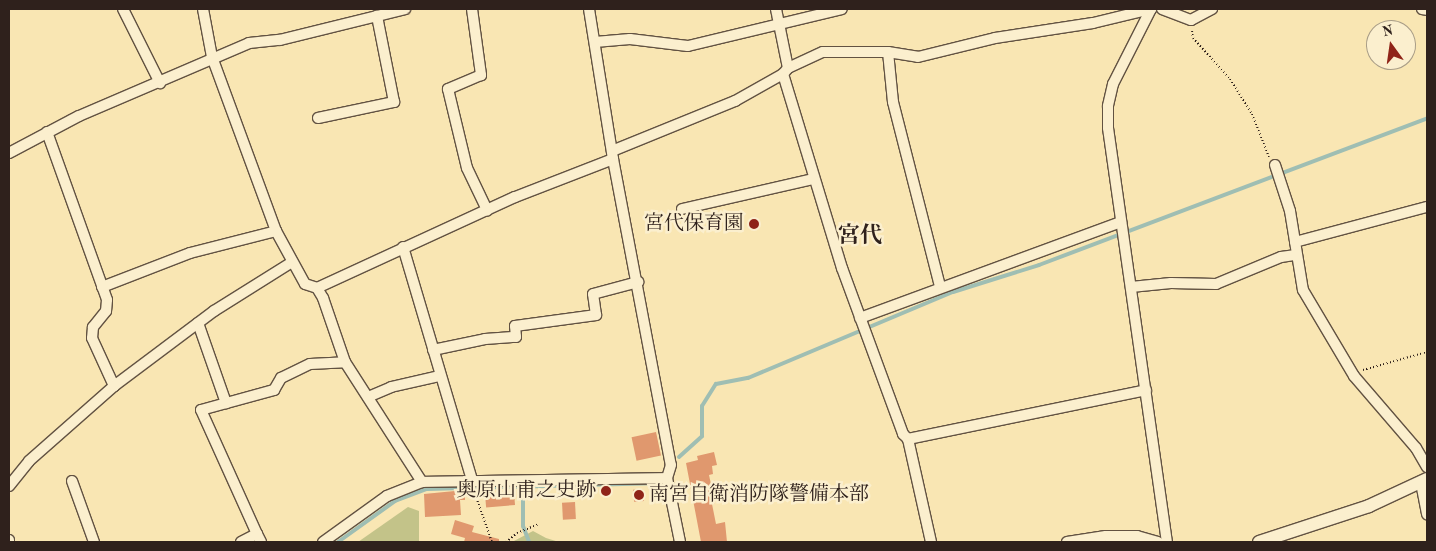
<!DOCTYPE html>
<meta charset="utf-8">
<style>
body{margin:0}
#map{position:relative;width:1436px;height:551px;overflow:hidden;background:#f9e6b3;font-family:"Old Standard TT","Noto Serif JP",serif}
div>[style]{position:absolute}
.green>*{inset:0;background:#c3c389}
.stream>*{height:4px;margin:-2px;padding:0 2px;transform-origin:2px;border-radius:2px;background:#9fbeb3}
.building>*{inset:0;background:#e0986e;transform-origin:0 0}
.path>*{height:2px;margin-top:-1px;transform-origin:0;background:repeating-linear-gradient(90deg,#2f211c 0 1px,transparent 0 3.5px)}
.roads{filter:drop-shadow(1px 0 #625242) drop-shadow(-1px 0 #625242) drop-shadow(0 1px #625242) drop-shadow(0 -1px #625242)}
.minor>*{height:10px;margin:-5px;padding:0 5px;transform-origin:5px;border-radius:5px;background:#fbefce}
.tertiary>*{height:12px;margin:-6px;padding:0 6px;transform-origin:6px;border-radius:6px;background:#fbefce}
.dots>*{width:14px;height:14px;translate:-50% -50%;box-sizing:border-box;border:2px solid #fbefce;border-radius:50%}
span{translate:-50% -50%;white-space:nowrap;text-align:center;line-height:1.15;-webkit-text-stroke:5px #fbefce;paint-order:stroke}
.poi-label{font-size:20px;color:#2f211c}
.right{translate:-100% -50%;text-align:right}
.left{translate:0 -50%;text-align:left}
.quarter-label{font-size:22px;color:#2f211c;font-weight:700}
.frame{position:absolute;inset:0;border:10px solid #2f211c;pointer-events:none}
.north{position:absolute;left:1366px;top:20px;width:50px;height:50px;box-sizing:border-box;background:#fbefce;border:1px solid #a99d87;border-radius:50%;rotate:346deg;font-size:14px;font-weight:700;line-height:20px;text-align:center;color:#2f211c}
.north::after{content:'';display:block;margin:auto;width:18px;height:22px;background:#8f2418;clip-path:polygon(50% 0,100% 100%,50% 72%,0 100%)}
</style>
<div id="map">
<div class="green">
<div style="clip-path:polygon(408px 507px,419px 511px,419px 542px,358px 542px)"></div>
<div style="clip-path:polygon(533px 531px,546px 538px,559px 542px,512px 542px)"></div>
</div>
<div class="stream">
<div style="left:679px;top:457px;width:31px;rotate:-42deg"></div>
<div style="left:702px;top:436px;width:30px;rotate:-90deg"></div>
<div style="left:702px;top:406px;width:26px;rotate:-58deg"></div>
<div style="left:716px;top:384px;width:33px;rotate:-11deg"></div>
<div style="left:748px;top:378px;width:222px;rotate:-22.8deg"></div>
<div style="left:953px;top:292px;width:90px;rotate:-17.4deg"></div>
<div style="left:1039px;top:265px;width:415px;rotate:-20.7deg"></div>
<div style="left:523px;top:486px;width:40px;rotate:90deg"></div>
<div style="left:523px;top:526px;width:17px;rotate:69deg"></div>
<div style="left:338px;top:542px;width:70px;rotate:-35.7deg"></div>
<div style="left:395px;top:501px;width:34px;rotate:-21deg"></div>
<div style="left:427px;top:489px;width:224px;rotate:-1.5deg"></div>
</div>
<div class="building">
<div style="left:656px;top:432px;width:24px;height:25px;rotate:78deg"></div>
<div style="clip-path:polygon(714px 452px,717px 465px,712px 466px,713px 474px,709px 475px,715px 503px,712px 504px,716px 524px,725px 522px,727px 542px,701px 542px,686px 463px,698px 460px,697px 456px)"></div>
<div style="left:643px;top:489px;width:12px;height:10px;rotate:85deg"></div>
<div style="clip-path:polygon(465px 490px,465px 500px,460px 500px,461px 515px,425px 517px,424px 494px)"></div>
<div style="left:514px;top:493px;width:12px;height:29px;rotate:85deg"></div>
<div style="left:575px;top:502px;width:17px;height:13px;rotate:87deg"></div>
<div style="clip-path:polygon(455px 520px,474px 526px,472px 532px,499px 539px,499px 542px,464px 542px,465px 538px,451px 534px)"></div>
</div>
<div class="path">
<div style="left:1192px;top:31px;width:7px;rotate:82deg"></div>
<div style="left:1193px;top:38px;width:55px;rotate:47.9deg"></div>
<div style="left:1230px;top:79px;width:41px;rotate:57.8deg"></div>
<div style="left:1252px;top:114px;width:46px;rotate:68.4deg"></div>
<div style="left:1363px;top:370px;width:66px;rotate:-15.7deg"></div>
<div style="left:474px;top:491px;width:54px;rotate:70.6deg"></div>
<div style="left:506px;top:542px;width:14px;rotate:-39deg"></div>
<div style="left:517px;top:533px;width:22px;rotate:-22deg"></div>
</div>
<div class="roads">
<div class="minor">
<div style="left:123px;top:9px;width:83px;rotate:63.4deg"></div>
<div style="left:203px;top:9px;width:49px;rotate:79.4deg"></div>
<div style="left:212px;top:57px;width:185px;rotate:69.8deg"></div>
<div style="left:276px;top:231px;width:60px;rotate:61.3deg"></div>
<div style="left:305px;top:284px;width:13px;rotate:18deg"></div>
<div style="left:317px;top:288px;width:12px;rotate:59deg"></div>
<div style="left:323px;top:298px;width:68px;rotate:71deg"></div>
<div style="left:345px;top:362px;width:143px;rotate:57.3deg"></div>
<div style="left:472px;top:9px;width:67px;rotate:82.2deg"></div>
<div style="left:481px;top:75px;width:36px;rotate:157deg"></div>
<div style="left:448px;top:89px;width:81px;rotate:76.5deg"></div>
<div style="left:467px;top:168px;width:47px;rotate:64.5deg"></div>
<div style="left:589px;top:9px;width:152px;rotate:80.9deg"></div>
<div style="left:613px;top:159px;width:311px;rotate:79.3deg"></div>
<div style="left:671px;top:465px;width:14px;rotate:107deg"></div>
<div style="left:667px;top:478px;width:65px;rotate:78.5deg"></div>
<div style="left:1151px;top:9px;width:84px;rotate:116.9deg"></div>
<div style="left:1113px;top:84px;width:23px;rotate:103deg"></div>
<div style="left:1108px;top:106px;width:22px;rotate:90deg"></div>
<div style="left:1108px;top:128px;width:418px;rotate:81.9deg"></div>
<div style="left:1162px;top:9px;width:31px;rotate:21deg"></div>
<div style="left:1191px;top:20px;width:24px;rotate:-28deg"></div>
<div style="left:1422px;top:9px;width:5px;rotate:11deg"></div>
<div style="left:595px;top:42px;width:35px;rotate:-5deg"></div>
<div style="left:630px;top:39px;width:58px;rotate:6.9deg"></div>
<div style="left:688px;top:46px;width:158px;rotate:-13.5deg"></div>
<div style="left:888px;top:52px;width:50px;rotate:84.3deg"></div>
<div style="left:893px;top:102px;width:191px;rotate:75.7deg"></div>
<div style="left:788px;top:68px;width:38px;rotate:-25deg"></div>
<div style="left:823px;top:52px;width:65px"></div>
<div style="left:888px;top:52px;width:30px;rotate:9deg"></div>
<div style="left:918px;top:57px;width:79px;rotate:-13.9deg"></div>
<div style="left:995px;top:38px;width:99px;rotate:-8.7deg"></div>
<div style="left:1093px;top:23px;width:60px;rotate:-13.6deg"></div>
<div style="left:783px;top:74px;width:203px;rotate:73.1deg"></div>
<div style="left:842px;top:268px;width:177px;rotate:69.8deg"></div>
<div style="left:903px;top:434px;width:7px;rotate:45deg"></div>
<div style="left:908px;top:439px;width:243px;rotate:-11.6deg"></div>
<div style="left:318px;top:118px;width:78px;rotate:-11.9deg"></div>
<div style="left:394px;top:102px;width:88px;rotate:-101.2deg"></div>
<div style="left:47px;top:132px;width:178px;rotate:70.3deg"></div>
<div style="left:107px;top:300px;width:11px;rotate:95deg"></div>
<div style="left:106px;top:311px;width:21px;rotate:129deg"></div>
<div style="left:93px;top:327px;width:11px;rotate:95deg"></div>
<div style="left:92px;top:338px;width:53px;rotate:65.4deg"></div>
<div style="left:612px;top:151px;width:133px;rotate:-22.1deg"></div>
<div style="left:735px;top:101px;width:55px;rotate:-29.4deg"></div>
<div style="left:783px;top:74px;width:8px;rotate:-50deg"></div>
<div style="left:788px;top:68px;width:60px;rotate:-101.5deg"></div>
<div style="left:9px;top:153px;width:79px;rotate:-27.9deg"></div>
<div style="left:79px;top:116px;width:185px;rotate:-23.2deg"></div>
<div style="left:249px;top:43px;width:31px;rotate:-6deg"></div>
<div style="left:280px;top:40px;width:129px;rotate:-13.9deg"></div>
<div style="left:1275px;top:165px;width:48px;rotate:71.9deg"></div>
<div style="left:1290px;top:211px;width:80px;rotate:80.7deg"></div>
<div style="left:1303px;top:290px;width:100px;rotate:59.3deg"></div>
<div style="left:1354px;top:376px;width:95px;rotate:49.3deg"></div>
<div style="left:1416px;top:448px;width:22px;rotate:60deg"></div>
<div style="left:682px;top:209px;width:134px;rotate:-12.9deg"></div>
<div style="left:1295px;top:242px;width:137px;rotate:-14.9deg"></div>
<div style="left:403px;top:247px;width:243px;rotate:73.5deg"></div>
<div style="left:102px;top:287px;width:94px;rotate:-21.1deg"></div>
<div style="left:190px;top:253px;width:89px;rotate:-14.3deg"></div>
<div style="left:1131px;top:287px;width:40px;rotate:-5.7deg"></div>
<div style="left:1171px;top:283px;width:45px;rotate:1.3deg"></div>
<div style="left:1216px;top:284px;width:70px;rotate:-22.6deg"></div>
<div style="left:1281px;top:257px;width:15px;rotate:-8deg"></div>
<div style="left:317px;top:288px;width:218px;rotate:-24.7deg"></div>
<div style="left:515px;top:197px;width:105px;rotate:-21.2deg"></div>
<div style="left:860px;top:318px;width:278px;rotate:-20.2deg"></div>
<div style="left:198px;top:323px;width:85px;rotate:70.7deg"></div>
<div style="left:433px;top:350px;width:53px;rotate:-11.9deg"></div>
<div style="left:485px;top:339px;width:31px;rotate:-4deg"></div>
<div style="left:516px;top:337px;width:11px;rotate:-95deg"></div>
<div style="left:515px;top:326px;width:82px;rotate:-7.7deg"></div>
<div style="left:596px;top:315px;width:21px;rotate:-98deg"></div>
<div style="left:593px;top:294px;width:47px;rotate:-14.9deg"></div>
<div style="left:368px;top:397px;width:25px;rotate:-23deg"></div>
<div style="left:391px;top:387px;width:49px;rotate:-12.9deg"></div>
<div style="left:908px;top:439px;width:106px;rotate:77.4deg"></div>
<div style="left:72px;top:481px;width:65px;rotate:70.2deg"></div>
<div style="left:1421px;top:483px;width:32px;rotate:79deg"></div>
<div style="left:9px;top:486px;width:32px;rotate:-51deg"></div>
<div style="left:29px;top:461px;width:113px;rotate:-41.4deg"></div>
<div style="left:114px;top:386px;width:125px;rotate:-36.9deg"></div>
<div style="left:214px;top:311px;width:92px;rotate:-32.1deg"></div>
<div style="left:257px;top:534px;width:136px;rotate:-114.3deg"></div>
<div style="left:201px;top:410px;width:76px;rotate:-15.3deg"></div>
<div style="left:274px;top:390px;width:14px;rotate:-60deg"></div>
<div style="left:281px;top:378px;width:32px;rotate:-26deg"></div>
<div style="left:310px;top:364px;width:35px;rotate:-3deg"></div>
<div style="left:9px;top:540px;width:2px;rotate:90deg"></div>
<div style="left:241px;top:542px;width:18px;rotate:-27deg"></div>
<div style="left:257px;top:534px;width:9px;rotate:63deg"></div>
<div style="left:323px;top:542px;width:79px;rotate:-35.7deg"></div>
<div style="left:387px;top:496px;width:38px;rotate:-22deg"></div>
<div style="left:422px;top:482px;width:245px;rotate:-0.9deg"></div>
<div style="left:1067px;top:542px;width:39px;rotate:-9deg"></div>
<div style="left:1106px;top:536px;width:31px"></div>
<div style="left:1137px;top:536px;width:22px;rotate:16deg"></div>
</div>
<div class="tertiary">
<div style="left:1259px;top:542px;width:116px;rotate:-18.1deg"></div>
<div style="left:1369px;top:506px;width:64px;rotate:-25deg"></div>
</div>
</div>
<div class="dots">
<div style="left:754px;top:224px;background:#8f2418"></div>
<div style="left:606px;top:491px;background:#8f2418"></div>
<div style="left:639px;top:495px;background:#8f2418"></div>
</div>
<div class="poi-label">
<span class="right" style="left:744px;top:224px">宮代保育園</span>
<span class="right" style="left:596px;top:491px">奥原山甫之史跡</span>
<span class="left" style="left:649px;top:495px">南宮自衛消防隊警備本部</span>
</div>
<div class="quarter-label">
<span style="left:860px;top:237px">宮代</span>
</div>
<div class="frame"></div>
<div class="north">N</div>
</div>
